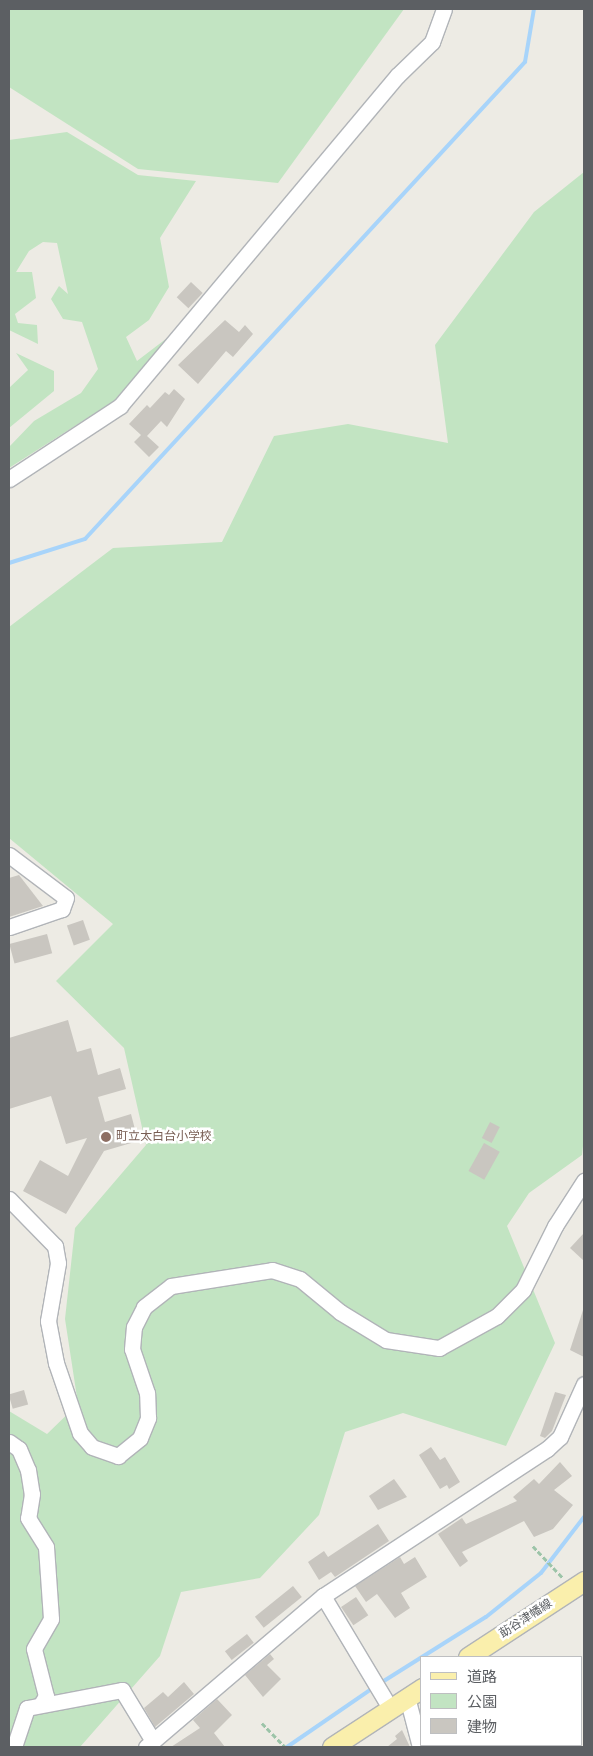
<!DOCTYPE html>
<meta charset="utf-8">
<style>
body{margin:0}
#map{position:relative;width:593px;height:1756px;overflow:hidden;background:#edebe4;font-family:Arial,"Noto Sans JP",sans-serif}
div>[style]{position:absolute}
.green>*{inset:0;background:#c2e4c2}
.stream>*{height:4px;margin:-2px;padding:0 2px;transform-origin:2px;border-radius:2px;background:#a8d4fa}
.building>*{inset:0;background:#c9c6c0;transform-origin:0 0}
.path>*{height:2.5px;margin-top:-1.25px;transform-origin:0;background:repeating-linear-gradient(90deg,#9cc4a8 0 5px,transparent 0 7.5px)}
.roads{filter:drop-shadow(1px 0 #b1b4b8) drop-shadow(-1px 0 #b1b4b8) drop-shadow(0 1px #b1b4b8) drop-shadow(0 -1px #b1b4b8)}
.minor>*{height:15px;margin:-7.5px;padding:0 7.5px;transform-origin:7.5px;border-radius:7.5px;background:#fff}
.major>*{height:19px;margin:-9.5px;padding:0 9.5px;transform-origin:9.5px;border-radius:9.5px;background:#faefac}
.dots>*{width:14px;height:14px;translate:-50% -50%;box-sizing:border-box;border:2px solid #fff;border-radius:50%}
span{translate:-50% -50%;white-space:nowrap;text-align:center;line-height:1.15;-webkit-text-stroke:5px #fff;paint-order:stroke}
.education-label{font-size:12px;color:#785e54}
.left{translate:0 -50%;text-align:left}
.street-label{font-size:12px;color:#5c5f63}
.frame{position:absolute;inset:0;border:10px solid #5c5f63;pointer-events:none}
.legend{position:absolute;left:420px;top:1656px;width:162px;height:90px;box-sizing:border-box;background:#fff;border:1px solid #bebfc1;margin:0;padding:6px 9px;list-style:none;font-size:15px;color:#5c5f63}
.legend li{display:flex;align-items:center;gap:10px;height:25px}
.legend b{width:25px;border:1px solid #bebfc1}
</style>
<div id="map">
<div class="green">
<div style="clip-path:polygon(9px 9px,404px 9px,278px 183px,138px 169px,9px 87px)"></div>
<div style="clip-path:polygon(67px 132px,138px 175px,196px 181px,160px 238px,169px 287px,149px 320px,126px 337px,137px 361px,171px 335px,114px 401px,9px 468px,9px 447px,34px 421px,81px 393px,98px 369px,82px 322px,63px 319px,51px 299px,59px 286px,68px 294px,57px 243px,43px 242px,29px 251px,16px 272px,32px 272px,36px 298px,15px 314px,18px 323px,37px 325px,38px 344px,9px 330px,9px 140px)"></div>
<div style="clip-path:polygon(584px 172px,584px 1137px,582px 1155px,529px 1193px,507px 1226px,555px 1343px,506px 1446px,403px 1413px,345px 1432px,319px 1515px,260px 1578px,181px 1592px,160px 1656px,80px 1747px,9px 1747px,9px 1411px,47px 1434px,78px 1404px,65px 1319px,75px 1228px,146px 1145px,124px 1048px,56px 981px,113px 924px,9px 838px,9px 627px,113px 548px,222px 542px,274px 436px,348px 424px,448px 443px,435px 345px,534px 212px)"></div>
<div style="clip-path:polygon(16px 353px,54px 371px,54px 391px,9px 428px,9px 388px,28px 370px)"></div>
</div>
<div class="stream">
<div style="left:9px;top:563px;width:80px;rotate:-17.5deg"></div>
<div style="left:85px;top:539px;width:649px;rotate:-47.31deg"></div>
<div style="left:525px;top:62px;width:54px;rotate:-80.4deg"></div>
<div style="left:379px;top:1684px;width:126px;rotate:-32.1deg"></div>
<div style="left:486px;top:1617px;width:70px;rotate:-38.7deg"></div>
<div style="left:541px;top:1573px;width:71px;rotate:-52.5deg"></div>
<div style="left:287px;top:1747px;width:104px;rotate:-34.5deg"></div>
</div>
<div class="building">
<div style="left:191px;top:282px;width:16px;height:21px;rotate:43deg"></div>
<div style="clip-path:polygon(225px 320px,239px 332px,245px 325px,253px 334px,233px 357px,226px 351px,198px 384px,178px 365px)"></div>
<div style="clip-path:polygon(174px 389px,185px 399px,167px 427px,161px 421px,147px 436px,159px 447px,149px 457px,134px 442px,141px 435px,129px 424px,147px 405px,150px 408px,165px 392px,169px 395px)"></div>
<div style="clip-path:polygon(19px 875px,43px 906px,9px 917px,9px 878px)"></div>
<div style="left:83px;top:920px;width:21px;height:17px;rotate:71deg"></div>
<div style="left:47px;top:934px;width:20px;height:39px;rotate:75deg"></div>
<div style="clip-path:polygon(68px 1020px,77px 1052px,91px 1048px,98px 1075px,120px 1068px,126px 1089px,98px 1097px,105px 1122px,131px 1114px,138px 1141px,104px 1151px,66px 1214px,23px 1191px,40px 1160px,68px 1176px,87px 1138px,66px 1144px,51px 1096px,9px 1109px,9px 1038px)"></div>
<div style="left:490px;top:1122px;width:11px;height:18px;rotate:27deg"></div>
<div style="left:484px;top:1143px;width:18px;height:32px;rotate:29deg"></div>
<div style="clip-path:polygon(584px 1233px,584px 1261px,570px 1248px)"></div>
<div style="clip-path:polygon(584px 1307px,584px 1357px,570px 1350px)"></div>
<div style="left:24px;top:1390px;width:15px;height:16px;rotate:74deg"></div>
<div style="clip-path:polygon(555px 1392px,566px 1395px,552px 1431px,545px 1438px,540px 1436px)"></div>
<div style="clip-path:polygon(431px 1447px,440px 1460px,445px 1457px,460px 1482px,449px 1489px,447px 1485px,440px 1489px,419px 1455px)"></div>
<div style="clip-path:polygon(560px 1462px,572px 1476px,554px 1490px,573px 1505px,553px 1529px,534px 1537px,524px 1521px,462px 1552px,468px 1561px,460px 1567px,438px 1534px,462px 1518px,466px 1524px,517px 1501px,513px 1497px,534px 1479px,539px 1484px)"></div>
<div style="clip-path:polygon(394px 1479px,407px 1497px,378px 1510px,369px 1496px)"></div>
<div style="clip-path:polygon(378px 1524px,389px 1541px,335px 1577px,331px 1572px,319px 1580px,308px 1562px,324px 1551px,328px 1557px)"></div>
<div style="clip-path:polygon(400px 1557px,404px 1564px,415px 1557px,427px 1577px,401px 1593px,410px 1608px,395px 1618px,377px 1594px,366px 1602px,355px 1586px)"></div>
<div style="left:293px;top:1586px;width:14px;height:49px;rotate:51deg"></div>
<div style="left:356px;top:1597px;width:22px;height:18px;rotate:56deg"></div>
<div style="left:247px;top:1634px;width:11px;height:28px;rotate:52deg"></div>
<div style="clip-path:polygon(270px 1654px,274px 1659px,267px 1665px,281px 1679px,263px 1697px,245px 1675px)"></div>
<div style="clip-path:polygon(184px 1682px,194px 1694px,155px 1727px,144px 1708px,163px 1692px,168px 1697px)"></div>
<div style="clip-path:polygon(217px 1699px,232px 1715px,214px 1733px,225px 1747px,171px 1747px,200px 1728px,193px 1720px)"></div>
<div style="clip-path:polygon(402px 1730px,410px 1747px,387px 1747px,397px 1739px,395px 1736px)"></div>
</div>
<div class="path">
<div style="left:533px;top:1546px;width:44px;rotate:46.8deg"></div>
<div style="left:262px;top:1723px;width:33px;rotate:46deg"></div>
</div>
<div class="roads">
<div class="minor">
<div style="left:9px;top:479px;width:133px;rotate:-33.3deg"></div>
<div style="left:120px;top:406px;width:431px;rotate:-50deg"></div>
<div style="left:397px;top:76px;width:49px;rotate:-44.2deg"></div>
<div style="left:432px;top:42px;width:35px;rotate:-70deg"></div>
<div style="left:9px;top:855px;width:71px;rotate:37deg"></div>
<div style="left:66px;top:898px;width:12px;rotate:110deg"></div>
<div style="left:62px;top:909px;width:56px;rotate:161.2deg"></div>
<div style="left:9px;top:1199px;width:66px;rotate:45.6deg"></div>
<div style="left:55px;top:1246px;width:17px;rotate:80deg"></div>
<div style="left:58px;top:1263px;width:59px;rotate:99.8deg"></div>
<div style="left:48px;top:1321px;width:43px;rotate:79.2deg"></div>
<div style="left:56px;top:1363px;width:74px;rotate:71.1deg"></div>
<div style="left:80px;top:1433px;width:18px;rotate:49deg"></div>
<div style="left:92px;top:1447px;width:28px;rotate:19deg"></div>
<div style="left:118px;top:1456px;width:28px;rotate:-39deg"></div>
<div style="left:140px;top:1438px;width:22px;rotate:-68deg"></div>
<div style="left:148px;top:1418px;width:25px;rotate:-92deg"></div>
<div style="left:147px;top:1393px;width:46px;rotate:-108.8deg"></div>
<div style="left:132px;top:1349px;width:22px;rotate:-85deg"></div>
<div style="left:134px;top:1327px;width:22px;rotate:-63deg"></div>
<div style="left:144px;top:1307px;width:34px;rotate:-38deg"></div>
<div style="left:171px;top:1286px;width:102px;rotate:-9deg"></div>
<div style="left:272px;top:1270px;width:29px;rotate:18deg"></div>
<div style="left:300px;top:1279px;width:52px;rotate:39.5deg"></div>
<div style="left:340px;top:1312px;width:54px;rotate:31.3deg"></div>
<div style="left:386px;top:1340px;width:54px;rotate:8.6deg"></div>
<div style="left:439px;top:1348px;width:66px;rotate:-28.9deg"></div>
<div style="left:497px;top:1316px;width:37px;rotate:-45deg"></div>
<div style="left:523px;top:1290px;width:72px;rotate:-63.4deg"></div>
<div style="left:555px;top:1226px;width:54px;rotate:-57.2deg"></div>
<div style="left:9px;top:1442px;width:12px;rotate:35deg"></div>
<div style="left:19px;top:1449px;width:23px;rotate:67deg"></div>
<div style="left:28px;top:1470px;width:24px;rotate:81deg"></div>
<div style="left:32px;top:1494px;width:24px;rotate:99deg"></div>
<div style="left:28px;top:1518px;width:34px;rotate:58deg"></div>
<div style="left:46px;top:1547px;width:72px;rotate:86deg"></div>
<div style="left:51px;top:1619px;width:34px;rotate:120deg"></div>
<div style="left:34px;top:1649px;width:49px;rotate:75.7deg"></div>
<div style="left:46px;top:1696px;width:9px;rotate:122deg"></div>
<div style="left:323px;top:1596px;width:131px;rotate:59.1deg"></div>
<div style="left:407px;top:1697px;width:52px;rotate:75.4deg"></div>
<div style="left:529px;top:1745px;width:4px;rotate:34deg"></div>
<div style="left:14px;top:1747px;width:41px;rotate:-71.6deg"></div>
<div style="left:27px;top:1708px;width:97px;rotate:-10.7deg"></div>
<div style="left:122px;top:1690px;width:60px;rotate:58.7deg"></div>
<div style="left:146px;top:1747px;width:233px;rotate:-40.5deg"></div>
<div style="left:323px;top:1596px;width:268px;rotate:-33.3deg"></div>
<div style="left:547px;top:1449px;width:18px;rotate:-43deg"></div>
<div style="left:560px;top:1437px;width:58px;rotate:-65.6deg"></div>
<div style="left:484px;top:1747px;width:3px;rotate:-45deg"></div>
</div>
<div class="major">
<div style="left:468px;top:1657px;width:139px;rotate:-33.2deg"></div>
<div style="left:332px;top:1747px;width:108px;rotate:-33.2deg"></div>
</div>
</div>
<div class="dots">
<div style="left:106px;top:1137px;background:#8d6e63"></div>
</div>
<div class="education-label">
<span class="left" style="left:116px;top:1137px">町立太白台小学校</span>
</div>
<div class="street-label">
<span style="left:526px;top:1619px;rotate:-33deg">莇谷津幡線</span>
</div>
<div class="frame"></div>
<ul class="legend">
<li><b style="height:6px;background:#faefac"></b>道路</li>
<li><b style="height:14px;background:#c2e4c2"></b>公園</li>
<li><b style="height:14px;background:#c9c6c0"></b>建物</li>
</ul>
</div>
